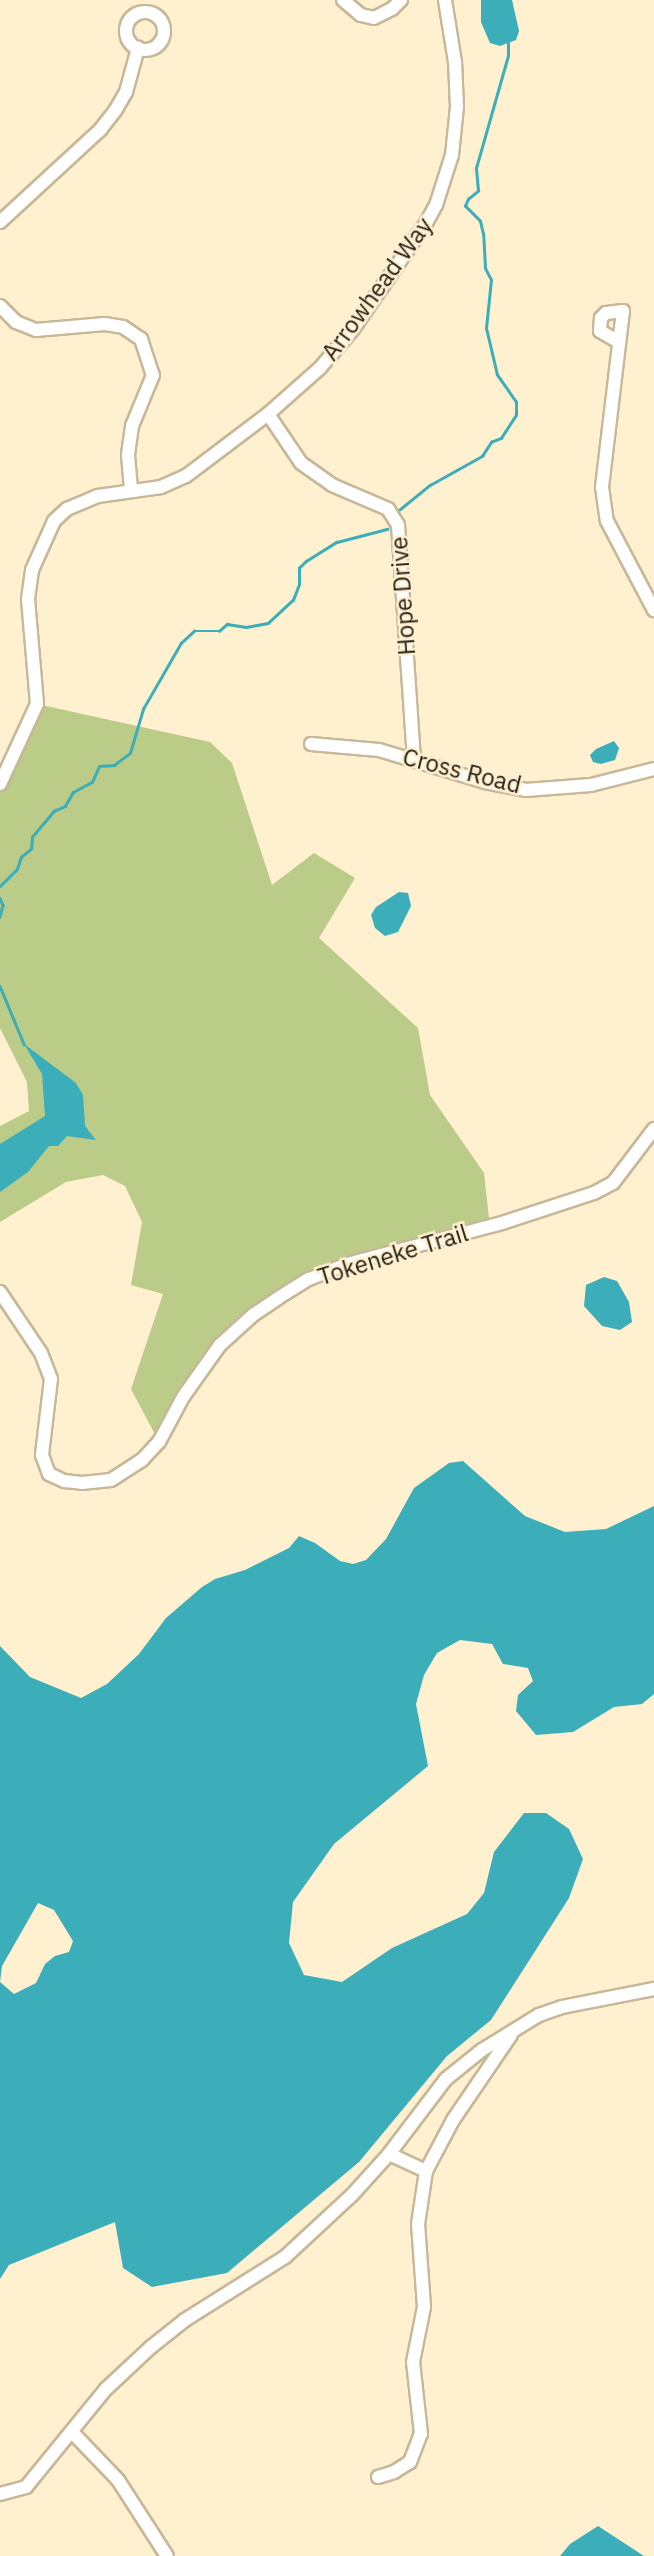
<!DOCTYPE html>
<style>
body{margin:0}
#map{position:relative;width:654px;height:2556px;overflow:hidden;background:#fff0d0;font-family:"IBM Plex Sans",sans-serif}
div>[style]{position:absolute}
.green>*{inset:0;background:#bbcb88}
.water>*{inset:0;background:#3baeb9}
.stream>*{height:2.5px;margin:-1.25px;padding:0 1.25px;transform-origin:1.25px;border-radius:1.25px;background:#3baeb9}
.roads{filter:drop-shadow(2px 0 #c6b899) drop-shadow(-2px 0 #c6b899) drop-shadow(0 2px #c6b899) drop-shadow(0 -2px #c6b899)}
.minor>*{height:12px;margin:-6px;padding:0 6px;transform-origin:6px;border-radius:6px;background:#fff}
.minor>.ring{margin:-6px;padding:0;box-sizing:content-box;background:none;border:12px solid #fff;border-radius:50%}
span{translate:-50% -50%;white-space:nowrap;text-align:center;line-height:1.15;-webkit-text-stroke:5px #fff0d0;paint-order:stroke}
.street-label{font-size:24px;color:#251f14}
</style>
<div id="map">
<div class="green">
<div style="clip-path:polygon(37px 704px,210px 742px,232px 763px,272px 885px,314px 853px,355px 878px,319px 938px,418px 1028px,430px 1095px,484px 1173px,490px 1227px,309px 1279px,220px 1345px,159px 1442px,131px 1389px,163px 1294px,131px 1285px,142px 1222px,125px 1186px,103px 1175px,66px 1182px,0 1222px,0 1126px,29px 1111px,27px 1082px,0 1028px,0 784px)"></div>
</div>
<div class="water">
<div style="clip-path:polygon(481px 0,512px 0,519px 31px,516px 40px,500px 46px,490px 43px,481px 22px)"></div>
<div style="clip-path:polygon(614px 741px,619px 748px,615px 760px,601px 764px,593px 762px,590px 755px,596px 749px)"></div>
<div style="clip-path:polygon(399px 892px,408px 893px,411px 906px,398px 932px,385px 936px,375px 928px,371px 915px,376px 907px)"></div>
<div style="clip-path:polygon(24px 1044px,76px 1083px,83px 1095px,85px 1126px,96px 1140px,67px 1136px,58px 1146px,49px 1146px,28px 1172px,0 1192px,0 1144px,45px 1116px,42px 1074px)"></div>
<div style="clip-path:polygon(604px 1277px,617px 1281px,629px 1302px,632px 1322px,620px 1330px,602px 1326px,584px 1306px,586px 1285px)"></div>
<div style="clip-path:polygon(evenodd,463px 1461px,525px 1516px,565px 1532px,606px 1529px,654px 1506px,654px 1694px,642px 1704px,614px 1707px,573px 1732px,536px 1735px,516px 1711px,518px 1695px,533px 1681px,528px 1668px,503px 1664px,492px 1644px,460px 1640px,437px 1653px,424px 1675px,416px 1704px,428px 1766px,334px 1844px,293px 1902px,289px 1943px,304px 1975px,342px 1982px,392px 1948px,467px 1914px,484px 1893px,494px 1852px,524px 1813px,546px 1813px,569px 1829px,583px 1859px,569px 1898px,491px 2020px,447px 2056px,359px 2162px,227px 2273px,152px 2287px,123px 2268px,115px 2222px,9px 2265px,0 2279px,0 1646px,30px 1677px,81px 1698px,107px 1684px,139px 1654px,166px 1618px,202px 1587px,215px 1579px,245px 1570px,289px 1548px,299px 1536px,315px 1543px,340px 1561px,353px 1564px,366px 1560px,386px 1539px,414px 1488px,449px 1463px,463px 1461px,38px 1903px,54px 1910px,73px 1941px,69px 1952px,55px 1956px,45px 1964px,36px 1983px,14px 1994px,0 1982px,2px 1966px,38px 1903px)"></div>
<div style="clip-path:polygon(598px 2526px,644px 2556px,560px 2556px,570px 2544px)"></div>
</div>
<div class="stream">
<div style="left:399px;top:510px;width:40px;rotate:-39deg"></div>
<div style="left:430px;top:485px;width:60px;rotate:-29.1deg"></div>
<div style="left:482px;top:456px;width:17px;rotate:-57deg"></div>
<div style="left:491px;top:442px;width:11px;rotate:-22deg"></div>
<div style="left:501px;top:438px;width:27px;rotate:-57deg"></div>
<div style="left:516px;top:415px;width:13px;rotate:-90deg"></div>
<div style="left:516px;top:402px;width:33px;rotate:-125deg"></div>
<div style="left:497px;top:375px;width:48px;rotate:-103.2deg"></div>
<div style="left:486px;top:328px;width:48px;rotate:-84.1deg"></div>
<div style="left:491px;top:280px;width:13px;rotate:-117deg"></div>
<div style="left:485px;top:268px;width:34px;rotate:-93deg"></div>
<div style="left:483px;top:234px;width:13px;rotate:-103deg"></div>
<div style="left:480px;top:221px;width:21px;rotate:-135deg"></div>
<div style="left:465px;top:206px;width:8px;rotate:-67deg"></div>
<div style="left:468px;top:199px;width:13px;rotate:-39deg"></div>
<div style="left:478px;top:191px;width:23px;rotate:-95deg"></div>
<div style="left:476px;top:168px;width:116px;rotate:-74.1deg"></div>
<div style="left:508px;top:56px;width:13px;rotate:-90deg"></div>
<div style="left:0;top:886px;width:24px;rotate:-45deg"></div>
<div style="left:17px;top:869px;width:13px;rotate:-72deg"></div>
<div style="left:21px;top:857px;width:13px;rotate:-39deg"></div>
<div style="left:31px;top:849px;width:12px;rotate:-85deg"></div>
<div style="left:32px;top:837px;width:34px;rotate:-50deg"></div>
<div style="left:54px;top:811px;width:12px;rotate:-24deg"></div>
<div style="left:65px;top:806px;width:16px;rotate:-60deg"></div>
<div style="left:73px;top:792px;width:21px;rotate:-28deg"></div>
<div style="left:92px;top:782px;width:17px;rotate:-66deg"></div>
<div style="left:99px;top:766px;width:15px;rotate:-4deg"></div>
<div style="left:114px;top:765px;width:20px;rotate:-37deg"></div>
<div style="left:130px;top:753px;width:46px;rotate:-73.5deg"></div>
<div style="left:143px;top:709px;width:76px;rotate:-60.1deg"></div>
<div style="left:181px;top:643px;width:18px;rotate:-43deg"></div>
<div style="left:194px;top:631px;width:25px"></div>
<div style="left:219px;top:631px;width:11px;rotate:-41deg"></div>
<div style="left:227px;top:624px;width:19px;rotate:9deg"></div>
<div style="left:246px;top:627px;width:22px;rotate:-10deg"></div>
<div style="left:268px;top:623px;width:34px;rotate:-43deg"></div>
<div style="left:293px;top:600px;width:17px;rotate:-69deg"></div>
<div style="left:299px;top:584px;width:16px;rotate:-90deg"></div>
<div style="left:299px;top:568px;width:10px;rotate:-45deg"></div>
<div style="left:306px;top:561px;width:36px;rotate:-32deg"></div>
<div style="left:337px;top:542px;width:52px;rotate:-14.6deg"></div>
<div style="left:0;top:898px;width:8px;rotate:67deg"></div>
<div style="left:3px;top:905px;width:12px;rotate:104deg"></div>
<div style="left:0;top:986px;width:63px;rotate:67.5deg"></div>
</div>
<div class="roads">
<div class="minor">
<div style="left:343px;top:0;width:23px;rotate:40deg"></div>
<div style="left:361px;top:15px;width:13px;rotate:13deg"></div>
<div style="left:374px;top:18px;width:20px;rotate:-27deg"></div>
<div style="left:392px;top:9px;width:13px;rotate:-45deg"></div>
<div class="ring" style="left:126px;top:12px;width:26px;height:26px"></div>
<div style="left:0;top:222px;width:136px;rotate:-42.6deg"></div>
<div style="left:100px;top:130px;width:24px;rotate:-52deg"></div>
<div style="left:115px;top:111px;width:22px;rotate:-60deg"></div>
<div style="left:126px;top:92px;width:46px;rotate:-74.7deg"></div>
<div style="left:0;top:306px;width:23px;rotate:45deg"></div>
<div style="left:16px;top:322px;width:22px;rotate:22deg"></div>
<div style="left:36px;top:330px;width:69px;rotate:-5deg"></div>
<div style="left:105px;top:324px;width:18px;rotate:9deg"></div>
<div style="left:123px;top:327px;width:22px;rotate:34deg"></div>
<div style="left:141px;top:339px;width:38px;rotate:72deg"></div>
<div style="left:153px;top:375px;width:55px;rotate:112.4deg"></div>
<div style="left:132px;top:426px;width:29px;rotate:98deg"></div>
<div style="left:128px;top:455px;width:34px;rotate:85deg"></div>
<div style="left:619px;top:342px;width:22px;rotate:-150deg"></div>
<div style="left:600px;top:331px;width:13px;rotate:-86deg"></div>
<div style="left:601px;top:318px;width:7px;rotate:-45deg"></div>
<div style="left:606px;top:313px;width:17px;rotate:-7deg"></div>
<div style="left:623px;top:311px;width:177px;rotate:96.8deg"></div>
<div style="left:602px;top:487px;width:34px;rotate:82deg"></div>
<div style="left:607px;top:521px;width:101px;rotate:62.2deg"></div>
<div style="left:268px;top:414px;width:59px;rotate:56deg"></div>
<div style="left:301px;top:463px;width:38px;rotate:35deg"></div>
<div style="left:332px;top:485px;width:61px;rotate:23.2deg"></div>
<div style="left:388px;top:509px;width:19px;rotate:58deg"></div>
<div style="left:398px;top:525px;width:236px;rotate:86.1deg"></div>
<div style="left:311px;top:744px;width:68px;rotate:5deg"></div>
<div style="left:379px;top:750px;width:111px;rotate:16.8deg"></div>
<div style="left:485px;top:782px;width:42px;rotate:11deg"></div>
<div style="left:526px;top:790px;width:65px;rotate:-4.4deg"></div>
<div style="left:591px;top:785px;width:65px;rotate:-14.3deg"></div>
<div style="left:0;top:784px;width:88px;rotate:-65.2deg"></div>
<div style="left:37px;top:704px;width:105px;rotate:-94.9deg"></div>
<div style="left:28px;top:599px;width:29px;rotate:-82deg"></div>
<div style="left:32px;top:570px;width:54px;rotate:-65.8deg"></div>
<div style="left:54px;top:521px;width:18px;rotate:-43deg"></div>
<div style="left:67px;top:509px;width:34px;rotate:-23deg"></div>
<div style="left:98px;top:496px;width:64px;rotate:-8.1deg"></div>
<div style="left:161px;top:487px;width:27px;rotate:-24deg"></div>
<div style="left:186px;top:476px;width:103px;rotate:-37.1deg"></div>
<div style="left:268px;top:414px;width:69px;rotate:-41.5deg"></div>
<div style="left:320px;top:368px;width:51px;rotate:-49.8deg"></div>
<div style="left:353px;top:329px;width:129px;rotate:-55.4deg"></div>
<div style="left:426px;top:223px;width:21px;rotate:-61deg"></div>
<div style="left:436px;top:205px;width:52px;rotate:-72.3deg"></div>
<div style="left:452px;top:155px;width:48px;rotate:-84.1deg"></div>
<div style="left:457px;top:107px;width:45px;rotate:-92.5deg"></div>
<div style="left:455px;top:62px;width:63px;rotate:-99.2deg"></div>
<div style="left:0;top:1292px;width:73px;rotate:56.1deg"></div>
<div style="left:41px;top:1353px;width:28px;rotate:69deg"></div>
<div style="left:51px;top:1379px;width:77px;rotate:96.8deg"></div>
<div style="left:42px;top:1455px;width:20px;rotate:70deg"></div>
<div style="left:49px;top:1474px;width:17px;rotate:25deg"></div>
<div style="left:64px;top:1481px;width:18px;rotate:6deg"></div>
<div style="left:82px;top:1483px;width:29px;rotate:-6deg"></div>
<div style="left:111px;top:1480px;width:37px;rotate:-33deg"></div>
<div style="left:142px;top:1460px;width:25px;rotate:-47deg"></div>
<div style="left:159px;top:1442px;width:51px;rotate:-61.9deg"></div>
<div style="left:183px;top:1397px;width:64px;rotate:-54.6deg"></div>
<div style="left:220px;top:1345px;width:45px;rotate:-42.3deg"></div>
<div style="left:253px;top:1315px;width:30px;rotate:-34deg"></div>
<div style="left:278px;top:1298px;width:36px;rotate:-32deg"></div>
<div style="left:309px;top:1279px;width:41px;rotate:-21.5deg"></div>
<div style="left:347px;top:1264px;width:160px;rotate:-14.8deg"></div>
<div style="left:502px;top:1223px;width:97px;rotate:-18.1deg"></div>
<div style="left:594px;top:1193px;width:21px;rotate:-28deg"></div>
<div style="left:613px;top:1183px;width:68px;rotate:-52.8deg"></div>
<div style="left:389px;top:2154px;width:41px;rotate:24.7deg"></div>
<div style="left:72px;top:2432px;width:66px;rotate:46.2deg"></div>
<div style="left:118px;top:2480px;width:90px;rotate:57.2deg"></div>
<div style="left:378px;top:2477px;width:17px;rotate:-17deg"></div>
<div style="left:394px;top:2472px;width:19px;rotate:-32deg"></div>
<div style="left:410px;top:2462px;width:30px;rotate:-69deg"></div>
<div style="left:421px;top:2434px;width:72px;rotate:-96.3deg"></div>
<div style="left:413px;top:2362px;width:56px;rotate:-78.7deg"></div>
<div style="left:424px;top:2307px;width:83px;rotate:-94.1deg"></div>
<div style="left:418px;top:2224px;width:54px;rotate:-81.4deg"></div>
<div style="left:426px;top:2171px;width:58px;rotate:-62.1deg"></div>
<div style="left:453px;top:2120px;width:103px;rotate:-55.7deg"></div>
<div style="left:0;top:2494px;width:27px;rotate:-15deg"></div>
<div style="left:26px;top:2487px;width:127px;rotate:-50.8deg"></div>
<div style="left:106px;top:2389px;width:62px;rotate:-43deg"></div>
<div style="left:151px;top:2347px;width:43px;rotate:-38.5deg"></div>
<div style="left:185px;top:2320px;width:118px;rotate:-32.2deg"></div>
<div style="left:285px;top:2257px;width:91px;rotate:-42.8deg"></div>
<div style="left:352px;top:2195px;width:55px;rotate:-47.9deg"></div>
<div style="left:389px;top:2154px;width:94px;rotate:-52.8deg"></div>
<div style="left:446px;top:2079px;width:46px;rotate:-38.9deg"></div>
<div style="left:482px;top:2050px;width:67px;rotate:-31.6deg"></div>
<div style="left:539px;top:2015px;width:24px;rotate:-19deg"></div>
<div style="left:562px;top:2007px;width:94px;rotate:-11.1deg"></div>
</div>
</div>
<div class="street-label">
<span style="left:377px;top:289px;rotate:-54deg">Arrowhead Way</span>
<span style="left:403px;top:596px;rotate:-94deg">Hope Drive</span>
<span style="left:462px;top:771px;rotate:14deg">Cross Road</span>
<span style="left:393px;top:1255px;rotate:-17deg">Tokeneke Trail</span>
</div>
</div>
